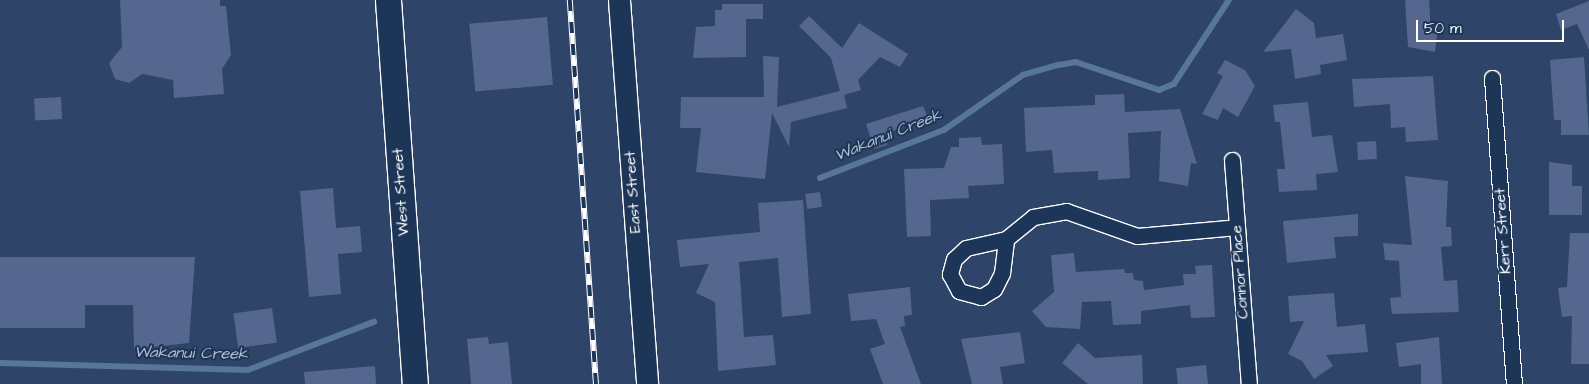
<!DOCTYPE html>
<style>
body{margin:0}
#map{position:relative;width:1589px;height:384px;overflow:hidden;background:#2e4468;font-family:"Architects Daughter",sans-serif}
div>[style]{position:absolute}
.stream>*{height:5.5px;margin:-2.75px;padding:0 2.75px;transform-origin:2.75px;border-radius:2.75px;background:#577698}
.building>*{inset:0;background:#55678f;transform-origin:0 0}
.roads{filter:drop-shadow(1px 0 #fff) drop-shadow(-1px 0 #fff) drop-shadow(0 1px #fff) drop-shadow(0 -1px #fff)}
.minor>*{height:15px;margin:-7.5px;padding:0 7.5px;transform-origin:7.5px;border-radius:7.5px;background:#1d3557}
.secondary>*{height:21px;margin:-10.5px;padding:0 10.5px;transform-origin:10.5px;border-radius:10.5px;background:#1d3557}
.trunk>*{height:25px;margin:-12.5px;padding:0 12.5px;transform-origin:12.5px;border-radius:12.5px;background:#1d3557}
.rail>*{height:5.5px;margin-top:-2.75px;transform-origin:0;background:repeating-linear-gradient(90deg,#1d3557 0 11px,#fff 0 22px);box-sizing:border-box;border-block:1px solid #fff}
span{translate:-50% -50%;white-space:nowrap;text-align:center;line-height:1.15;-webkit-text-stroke:4px #1d3557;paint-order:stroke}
.street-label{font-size:15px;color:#fff}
.water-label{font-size:16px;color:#b3c1d1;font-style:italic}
.scale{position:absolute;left:1416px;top:20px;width:148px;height:22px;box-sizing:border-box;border:2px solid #fff;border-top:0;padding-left:6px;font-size:15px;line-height:18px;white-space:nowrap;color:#fff;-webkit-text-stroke:4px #1d3557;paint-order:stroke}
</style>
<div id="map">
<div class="stream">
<div style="left:820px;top:178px;width:133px;rotate:-21.2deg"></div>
<div style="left:944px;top:130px;width:96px;rotate:-34.8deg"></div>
<div style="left:1023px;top:75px;width:37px;rotate:-16deg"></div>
<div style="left:1059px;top:65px;width:17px;rotate:-10deg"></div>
<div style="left:1076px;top:62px;width:88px;rotate:18.6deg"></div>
<div style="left:1159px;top:90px;width:16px;rotate:-22deg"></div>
<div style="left:1174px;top:84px;width:100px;rotate:-56.8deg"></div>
<div style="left:0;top:363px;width:248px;rotate:1.6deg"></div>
<div style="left:248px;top:370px;width:135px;rotate:-20.9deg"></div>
</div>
<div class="building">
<div style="clip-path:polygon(120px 0,220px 0,220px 6px,226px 6px,231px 55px,222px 69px,224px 94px,174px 98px,173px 80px,142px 74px,129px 83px,115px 79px,109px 63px,122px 47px)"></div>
<div style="clip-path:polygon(1405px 0,1429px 0,1431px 33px,1437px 34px,1435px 52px,1408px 47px)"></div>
<div style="clip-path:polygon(1589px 1px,1589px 50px,1577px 24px,1561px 30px,1556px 14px)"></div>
<div style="clip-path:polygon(722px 4px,763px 4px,763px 19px,746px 19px,746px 57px,693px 58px,696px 27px,715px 26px,715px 10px,722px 10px)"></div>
<div style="clip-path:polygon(1296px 9px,1314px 23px,1316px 38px,1343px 34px,1347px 60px,1320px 65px,1321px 74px,1295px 79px,1291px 49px,1263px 52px)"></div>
<div style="clip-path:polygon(809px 16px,842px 48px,859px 23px,908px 54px,900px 67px,880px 57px,858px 80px,861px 90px,844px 95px,847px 108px,791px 122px,789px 147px,772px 113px,765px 179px,696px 172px,701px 128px,680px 128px,681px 97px,764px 97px,763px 56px,779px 57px,777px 107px,840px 91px,831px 58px,799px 26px)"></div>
<div style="left:547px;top:17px;width:68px;height:78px;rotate:85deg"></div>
<div style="clip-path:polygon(1584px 57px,1589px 135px,1561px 135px,1561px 120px,1554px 120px,1550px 60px)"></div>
<div style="clip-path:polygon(1225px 60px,1245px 70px,1255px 86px,1238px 117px,1223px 108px,1218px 120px,1202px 114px,1223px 76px,1217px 73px)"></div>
<div style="clip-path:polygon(1433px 76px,1438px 140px,1406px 142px,1405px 127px,1391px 128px,1390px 104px,1354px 107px,1352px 79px)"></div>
<div style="clip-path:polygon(1124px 94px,1125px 112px,1180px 109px,1197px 164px,1191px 163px,1188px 186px,1159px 181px,1161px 131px,1128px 133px,1130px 178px,1098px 180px,1098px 171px,1054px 173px,1052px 150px,1026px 152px,1024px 108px,1095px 105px,1095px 95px)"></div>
<div style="left:61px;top:97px;width:22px;height:27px;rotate:87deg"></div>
<div style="clip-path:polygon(1308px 102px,1312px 137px,1332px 135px,1338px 172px,1316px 174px,1317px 190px,1279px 192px,1277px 169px,1285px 169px,1280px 122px,1275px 122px,1273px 105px)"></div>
<div style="clip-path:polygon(923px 106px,927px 115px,885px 135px,887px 145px,874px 149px,866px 124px)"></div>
<div style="clip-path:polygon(981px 137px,982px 145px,1002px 144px,1004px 184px,968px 186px,969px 198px,930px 200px,931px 236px,907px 237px,904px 169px,944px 168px,951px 147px,959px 147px,959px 138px)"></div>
<div style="left:1376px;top:141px;width:18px;height:19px;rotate:87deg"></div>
<div style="clip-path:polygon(1549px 162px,1572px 165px,1572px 186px,1582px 186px,1582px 215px,1549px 215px)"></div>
<div style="clip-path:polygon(1405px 176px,1448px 181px,1446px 227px,1451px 227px,1452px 246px,1441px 247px,1444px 281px,1457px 280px,1459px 312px,1392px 314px,1390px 298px,1401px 297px,1399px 261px,1385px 260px,1383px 243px,1412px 245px)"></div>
<div style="clip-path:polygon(333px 188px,336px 228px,360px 226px,362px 252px,338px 254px,341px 294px,309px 297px,300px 191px)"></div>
<div style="left:820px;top:192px;width:15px;height:15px;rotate:82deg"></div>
<div style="clip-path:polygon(803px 200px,811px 314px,782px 317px,778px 258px,739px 262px,744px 337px,773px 335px,776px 365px,718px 371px,715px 302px,696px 293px,709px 264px,680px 267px,677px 240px,760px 232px,758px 203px)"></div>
<div style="clip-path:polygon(1358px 214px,1358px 236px,1334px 237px,1336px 258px,1287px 263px,1283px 221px)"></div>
<div style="clip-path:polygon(1570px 233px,1589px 233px,1589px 364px,1571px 364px,1572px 316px,1562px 317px,1558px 288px,1567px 287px)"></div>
<div style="clip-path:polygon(1074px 253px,1076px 272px,1124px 269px,1125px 273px,1133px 273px,1134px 280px,1143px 281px,1144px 290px,1184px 285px,1183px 274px,1196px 274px,1195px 266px,1212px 265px,1215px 317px,1191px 318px,1190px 305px,1141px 311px,1141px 324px,1113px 325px,1111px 301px,1082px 302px,1080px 329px,1046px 327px,1032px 311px,1054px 292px,1051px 255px)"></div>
<div style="clip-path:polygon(0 257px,195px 257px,189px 343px,134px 349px,133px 305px,85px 305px,85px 328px,0 328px)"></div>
<div style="clip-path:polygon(910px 287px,912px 315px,904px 316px,905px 326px,900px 327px,921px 384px,883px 384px,870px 349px,885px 344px,876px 319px,851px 321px,848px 294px)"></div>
<div style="clip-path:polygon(1334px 293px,1337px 327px,1365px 324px,1368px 352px,1326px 355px,1333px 366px,1314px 379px,1302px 361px,1288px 354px,1304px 321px,1290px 322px,1288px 296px)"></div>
<div style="left:272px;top:308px;width:35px;height:39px;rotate:82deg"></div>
<div style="clip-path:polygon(1020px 332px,1025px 363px,1000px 367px,1003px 384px,972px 384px,961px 339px)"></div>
<div style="clip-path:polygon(488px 337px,489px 344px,508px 342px,512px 384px,471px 384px,467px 339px)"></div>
<div style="clip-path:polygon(1439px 337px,1442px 384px,1421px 384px,1421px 364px,1399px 367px,1396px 343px)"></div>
<div style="clip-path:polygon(1078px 343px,1095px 358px,1142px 355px,1143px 384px,1088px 384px,1062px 363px)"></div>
<div style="left:1206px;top:365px;width:19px;height:30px;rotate:84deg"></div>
<div style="clip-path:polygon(375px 366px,376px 384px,305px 384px,304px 372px)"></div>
</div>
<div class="roads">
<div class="minor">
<div style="left:1492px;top:78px;width:307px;rotate:85.9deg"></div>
<div style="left:1232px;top:160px;width:225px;rotate:85.7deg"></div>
<div style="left:1006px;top:239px;width:41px;rotate:167.3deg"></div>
<div style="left:966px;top:248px;width:16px;rotate:137deg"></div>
<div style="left:954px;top:259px;width:16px;rotate:105deg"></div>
<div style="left:950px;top:274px;width:19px;rotate:62deg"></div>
<div style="left:959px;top:291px;width:23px;rotate:15deg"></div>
<div style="left:981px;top:297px;width:15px;rotate:-32deg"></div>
<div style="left:994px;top:289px;width:18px;rotate:-63deg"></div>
<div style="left:1002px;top:273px;width:34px;rotate:-83deg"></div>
<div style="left:1006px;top:239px;width:35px;rotate:-39deg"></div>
<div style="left:1033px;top:217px;width:34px;rotate:-10deg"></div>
<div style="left:1066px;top:211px;width:75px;rotate:19.4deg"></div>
<div style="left:1137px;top:236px;width:100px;rotate:-5.1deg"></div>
</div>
<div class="secondary">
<div style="left:619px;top:0;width:385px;rotate:85.8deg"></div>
</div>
<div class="trunk">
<div style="left:388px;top:0;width:385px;rotate:86deg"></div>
</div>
</div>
<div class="rail">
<div style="left:570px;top:0;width:385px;rotate:86.1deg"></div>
</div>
<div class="street-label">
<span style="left:401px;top:192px;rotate:-94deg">West Street</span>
<span style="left:633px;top:192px;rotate:-94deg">East Street</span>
<span style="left:1503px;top:231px;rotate:-94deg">Kerr Street</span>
<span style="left:1240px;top:272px;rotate:-94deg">Connor Place</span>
</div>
<div class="water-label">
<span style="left:888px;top:135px;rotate:-22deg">Wakanui Creek</span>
<span style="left:191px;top:353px;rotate:1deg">Wakanui Creek</span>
</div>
<div class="scale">50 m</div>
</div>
